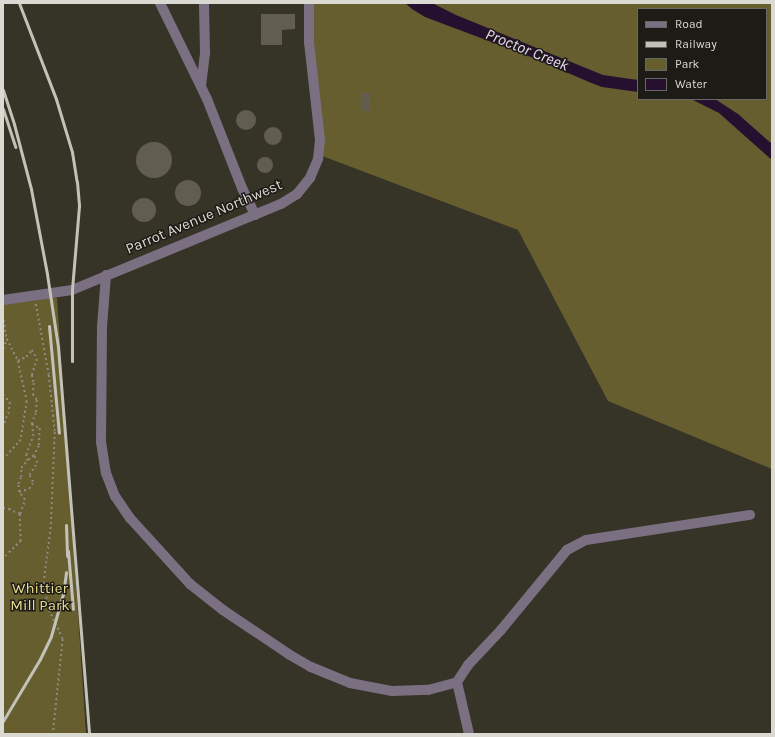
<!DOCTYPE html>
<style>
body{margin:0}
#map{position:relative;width:775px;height:737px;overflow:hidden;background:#363327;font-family:Karla,sans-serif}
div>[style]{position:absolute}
.green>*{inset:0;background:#675e30}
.water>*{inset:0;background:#251030}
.building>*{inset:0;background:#615e50;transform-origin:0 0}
.round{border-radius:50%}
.path>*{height:1.5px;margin-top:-0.75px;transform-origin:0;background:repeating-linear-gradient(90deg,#8d8b81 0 2px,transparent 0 5px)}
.minor>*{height:10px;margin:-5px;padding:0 5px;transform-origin:5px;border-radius:5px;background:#7b7082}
.rail>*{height:3px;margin:-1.5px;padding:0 1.5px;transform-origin:1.5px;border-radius:1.5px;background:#c3c2b9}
span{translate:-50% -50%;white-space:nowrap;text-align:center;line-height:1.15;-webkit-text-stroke:3px #1c1b15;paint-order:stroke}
.street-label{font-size:15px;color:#dbdad2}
.park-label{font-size:15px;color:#ecdd92}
.water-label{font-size:16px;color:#ebd3fa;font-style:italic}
.frame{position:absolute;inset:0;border:4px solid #dbdad2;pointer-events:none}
.legend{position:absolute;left:637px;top:8px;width:130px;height:92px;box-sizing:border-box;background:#1c1b15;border:1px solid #686761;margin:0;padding:5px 7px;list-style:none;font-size:12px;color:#dbdad2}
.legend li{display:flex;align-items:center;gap:8px;height:20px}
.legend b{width:20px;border:1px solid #686761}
</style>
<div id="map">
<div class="green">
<div style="clip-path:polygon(evenodd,313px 3px,772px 3px,772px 469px,608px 401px,518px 230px,317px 154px,313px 3px,638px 9px,766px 9px,766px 99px,638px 99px,638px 9px)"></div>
<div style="clip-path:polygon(3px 298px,57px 298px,86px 734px,3px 734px)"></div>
</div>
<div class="water">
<div style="clip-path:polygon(405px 3px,432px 3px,456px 15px,603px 75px,638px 80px,638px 92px,602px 87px,589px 82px,531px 57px,425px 17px,412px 9px)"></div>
<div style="clip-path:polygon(691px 99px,715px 99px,738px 114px,772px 144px,772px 160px,719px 113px)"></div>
</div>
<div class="building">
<div style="clip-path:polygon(261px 14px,295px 14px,295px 29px,282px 30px,282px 45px,261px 45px)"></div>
<div style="left:361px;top:93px;width:9px;height:18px"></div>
<div class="round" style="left:236px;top:110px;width:20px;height:20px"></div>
<div class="round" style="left:264px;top:127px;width:18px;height:18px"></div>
<div class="round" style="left:136px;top:142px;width:36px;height:36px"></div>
<div class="round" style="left:257px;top:157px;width:16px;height:16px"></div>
<div class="round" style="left:175px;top:180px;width:26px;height:26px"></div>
<div class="round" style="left:132px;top:198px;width:24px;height:24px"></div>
</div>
<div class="path">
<div style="left:36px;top:304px;width:72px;rotate:79.6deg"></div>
<div style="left:49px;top:375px;width:57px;rotate:84deg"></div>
<div style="left:55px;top:432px;width:95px;rotate:92.4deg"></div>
<div style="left:51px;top:527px;width:55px;rotate:97.3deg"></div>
<div style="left:44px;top:582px;width:28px;rotate:80deg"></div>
<div style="left:49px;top:610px;width:32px;rotate:64deg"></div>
<div style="left:63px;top:639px;width:96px;rotate:96deg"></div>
<div style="left:3px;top:315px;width:24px;rotate:81deg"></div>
<div style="left:7px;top:339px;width:25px;rotate:63deg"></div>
<div style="left:18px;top:361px;width:41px;rotate:77.3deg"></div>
<div style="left:27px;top:401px;width:39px;rotate:99deg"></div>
<div style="left:21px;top:440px;width:27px;rotate:132deg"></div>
<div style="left:3px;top:349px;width:11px;rotate:-68deg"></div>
<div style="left:18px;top:361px;width:9px;rotate:-27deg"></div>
<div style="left:26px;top:357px;width:9px;rotate:-49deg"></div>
<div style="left:32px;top:350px;width:10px;rotate:61deg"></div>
<div style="left:37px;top:359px;width:17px;rotate:107deg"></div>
<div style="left:32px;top:375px;width:8px;rotate:76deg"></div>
<div style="left:34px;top:383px;width:11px;rotate:95deg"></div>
<div style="left:33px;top:394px;width:7px;rotate:56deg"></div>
<div style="left:37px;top:400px;width:13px;rotate:94deg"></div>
<div style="left:36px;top:413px;width:12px;rotate:110deg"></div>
<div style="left:32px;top:424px;width:9px;rotate:27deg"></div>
<div style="left:40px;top:428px;width:18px;rotate:93deg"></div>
<div style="left:39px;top:446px;width:11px;rotate:117deg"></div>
<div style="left:34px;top:456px;width:9px;rotate:144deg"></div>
<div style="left:27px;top:461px;width:6px;rotate:-99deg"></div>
<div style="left:26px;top:455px;width:20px;rotate:-70deg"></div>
<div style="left:33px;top:436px;width:12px;rotate:-95deg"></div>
<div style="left:3px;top:395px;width:10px;rotate:45deg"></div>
<div style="left:10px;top:402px;width:10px;rotate:96deg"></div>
<div style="left:9px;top:412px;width:16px;rotate:112deg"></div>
<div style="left:19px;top:492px;width:10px;rotate:-17deg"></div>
<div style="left:29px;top:489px;width:8px;rotate:-60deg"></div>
<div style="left:33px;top:482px;width:8px;rotate:-120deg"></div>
<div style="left:29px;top:475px;width:14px;rotate:-56deg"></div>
<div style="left:37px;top:463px;width:8px;rotate:-113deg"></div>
<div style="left:3px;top:508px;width:6px;rotate:9deg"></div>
<div style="left:9px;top:509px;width:12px;rotate:24deg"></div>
<div style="left:20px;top:514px;width:27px;rotate:88deg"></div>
<div style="left:21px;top:541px;width:25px;rotate:135deg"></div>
<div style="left:20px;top:514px;width:15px;rotate:-70deg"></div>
<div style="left:25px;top:500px;width:10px;rotate:-127deg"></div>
<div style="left:19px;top:492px;width:8px;rotate:-97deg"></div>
<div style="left:18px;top:484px;width:8px;rotate:-67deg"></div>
<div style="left:21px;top:477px;width:9px;rotate:-90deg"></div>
<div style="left:21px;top:468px;width:9px;rotate:-49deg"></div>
</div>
<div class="minor">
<div style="left:160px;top:3px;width:107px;rotate:63.9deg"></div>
<div style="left:207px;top:99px;width:96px;rotate:68.5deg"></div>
<div style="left:242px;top:188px;width:30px;rotate:64deg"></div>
<div style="left:201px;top:86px;width:34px;rotate:-83deg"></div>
<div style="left:205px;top:52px;width:49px;rotate:-91.2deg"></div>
<div style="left:106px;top:275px;width:52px;rotate:94.4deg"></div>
<div style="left:102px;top:327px;width:115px;rotate:90.5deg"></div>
<div style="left:101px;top:442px;width:31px;rotate:81deg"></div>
<div style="left:106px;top:473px;width:25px;rotate:69deg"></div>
<div style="left:115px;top:496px;width:27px;rotate:56deg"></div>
<div style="left:130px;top:518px;width:89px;rotate:47.7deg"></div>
<div style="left:190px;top:584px;width:42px;rotate:38.2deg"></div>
<div style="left:223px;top:610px;width:81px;rotate:33.9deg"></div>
<div style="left:290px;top:655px;width:24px;rotate:30deg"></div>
<div style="left:311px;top:667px;width:42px;rotate:22.3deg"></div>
<div style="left:350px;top:683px;width:43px;rotate:10.8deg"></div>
<div style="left:392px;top:691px;width:36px;rotate:-2deg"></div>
<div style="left:428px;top:690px;width:30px;rotate:-15deg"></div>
<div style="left:457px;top:682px;width:20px;rotate:-57deg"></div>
<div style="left:468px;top:665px;width:48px;rotate:-46.7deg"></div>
<div style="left:501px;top:630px;width:104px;rotate:-50.5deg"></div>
<div style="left:567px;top:550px;width:21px;rotate:-28deg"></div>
<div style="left:586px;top:540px;width:166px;rotate:-8.7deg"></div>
<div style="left:3px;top:300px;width:70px;rotate:-8.2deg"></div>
<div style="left:72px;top:290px;width:226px;rotate:-22.4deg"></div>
<div style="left:281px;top:204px;width:19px;rotate:-32deg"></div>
<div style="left:297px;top:194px;width:21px;rotate:-51deg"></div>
<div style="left:310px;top:178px;width:21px;rotate:-67deg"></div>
<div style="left:318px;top:159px;width:19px;rotate:-84deg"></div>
<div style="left:320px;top:140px;width:99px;rotate:-96.4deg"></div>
<div style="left:309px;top:42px;width:39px;rotate:-90deg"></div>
<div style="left:457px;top:682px;width:53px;rotate:77deg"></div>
</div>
<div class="rail">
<div style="left:19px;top:3px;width:103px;rotate:68.9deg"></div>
<div style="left:56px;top:99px;width:55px;rotate:73.2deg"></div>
<div style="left:72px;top:152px;width:30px;rotate:81deg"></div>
<div style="left:77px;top:182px;width:24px;rotate:85deg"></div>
<div style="left:79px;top:206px;width:84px;rotate:94.8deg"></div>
<div style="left:72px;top:290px;width:71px;rotate:90deg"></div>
<div style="left:3px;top:90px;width:36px;rotate:72deg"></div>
<div style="left:14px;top:124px;width:67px;rotate:75.3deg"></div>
<div style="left:31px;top:189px;width:86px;rotate:79.3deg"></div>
<div style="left:47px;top:274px;width:74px;rotate:81.4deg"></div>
<div style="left:58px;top:347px;width:388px;rotate:85.4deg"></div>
<div style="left:3px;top:109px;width:40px;rotate:72deg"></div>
<div style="left:49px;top:326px;width:107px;rotate:84.7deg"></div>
<div style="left:66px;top:525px;width:31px;rotate:88deg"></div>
<div style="left:68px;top:551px;width:58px;rotate:85.1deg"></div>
<div style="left:3px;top:721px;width:72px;rotate:-59.2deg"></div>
<div style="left:40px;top:659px;width:25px;rotate:-64deg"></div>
<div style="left:51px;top:636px;width:44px;rotate:-74.1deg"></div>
<div style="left:63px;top:594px;width:22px;rotate:-82deg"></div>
</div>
<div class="street-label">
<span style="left:204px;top:217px;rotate:-23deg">Parrot Avenue Northwest</span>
</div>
<div class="park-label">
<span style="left:40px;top:597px">Whittier<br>Mill Park</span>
</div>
<div class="water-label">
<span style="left:527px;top:50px;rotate:22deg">Proctor Creek</span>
</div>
<div class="frame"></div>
<ul class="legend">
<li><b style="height:5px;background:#7b7082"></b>Road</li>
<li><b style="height:5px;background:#c3c2b9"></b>Railway</li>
<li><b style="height:11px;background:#675e30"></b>Park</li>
<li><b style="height:11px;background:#251030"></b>Water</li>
</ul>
</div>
